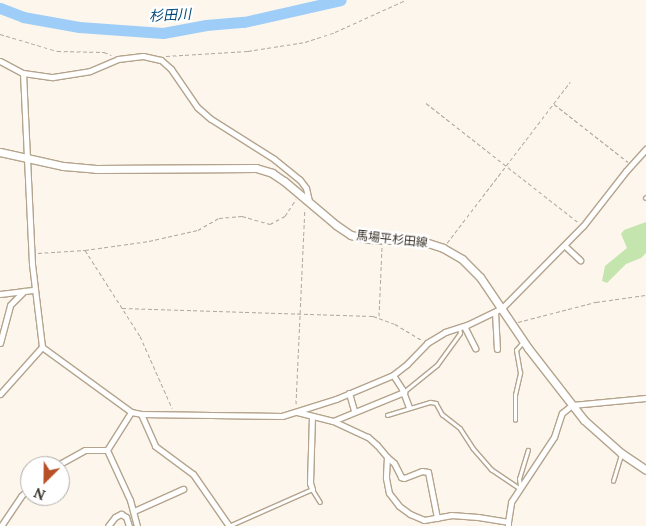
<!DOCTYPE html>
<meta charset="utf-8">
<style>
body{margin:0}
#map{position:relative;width:646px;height:526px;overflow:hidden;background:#fdf6ec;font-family:Lora,"Noto Sans JP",serif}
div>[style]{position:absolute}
.green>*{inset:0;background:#c4e5ad}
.river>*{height:11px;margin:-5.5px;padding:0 5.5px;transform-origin:5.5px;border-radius:5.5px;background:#9ecef8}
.path>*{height:1px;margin-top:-0.5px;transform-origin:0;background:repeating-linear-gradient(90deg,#aea79e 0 4px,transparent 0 6.5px)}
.roads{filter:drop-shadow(1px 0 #b4a48d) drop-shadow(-1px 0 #b4a48d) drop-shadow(0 1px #b4a48d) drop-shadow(0 -1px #b4a48d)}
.service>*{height:2.5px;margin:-1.25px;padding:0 1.25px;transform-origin:1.25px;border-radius:1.25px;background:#fff}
.minor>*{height:5px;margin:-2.5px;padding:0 2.5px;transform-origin:2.5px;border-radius:2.5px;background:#fff}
.secondary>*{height:7px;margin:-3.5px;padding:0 3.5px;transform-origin:3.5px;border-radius:3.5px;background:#fff}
span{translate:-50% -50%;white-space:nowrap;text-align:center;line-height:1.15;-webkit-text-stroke:4.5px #fff;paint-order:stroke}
.street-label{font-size:12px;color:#393229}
.water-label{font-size:14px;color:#004979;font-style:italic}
.north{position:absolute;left:20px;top:456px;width:50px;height:50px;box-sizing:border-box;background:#fff;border:1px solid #b0ada9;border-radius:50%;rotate:203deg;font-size:14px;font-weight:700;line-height:20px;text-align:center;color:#393229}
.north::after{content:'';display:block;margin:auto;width:18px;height:22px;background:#b75027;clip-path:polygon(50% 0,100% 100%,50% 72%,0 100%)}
</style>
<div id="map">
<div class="green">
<div style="clip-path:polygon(646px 222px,646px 253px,641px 258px,626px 264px,607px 283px,602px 281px,605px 266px,627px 248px,621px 234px,624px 230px)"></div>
</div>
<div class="river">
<div style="left:0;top:8px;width:25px;rotate:21deg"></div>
<div style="left:23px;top:17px;width:57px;rotate:10.1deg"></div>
<div style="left:79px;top:27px;width:84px;rotate:4.1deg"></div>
<div style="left:163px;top:33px;width:44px;rotate:-10.5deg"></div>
<div style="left:206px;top:25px;width:38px;rotate:-5deg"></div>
<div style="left:244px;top:22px;width:99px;rotate:-12.8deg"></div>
</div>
<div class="path">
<div style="left:0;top:34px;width:59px;rotate:16.6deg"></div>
<div style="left:57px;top:51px;width:47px;rotate:1.2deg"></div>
<div style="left:104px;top:52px;width:8px;rotate:23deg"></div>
<div style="left:166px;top:56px;width:82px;rotate:-3.5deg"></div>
<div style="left:248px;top:51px;width:58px;rotate:-9deg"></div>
<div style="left:305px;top:42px;width:32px;rotate:-18deg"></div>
<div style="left:335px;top:32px;width:78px;rotate:-24.3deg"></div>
<div style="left:426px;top:103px;width:194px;rotate:38.1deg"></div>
<div style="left:554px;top:104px;width:94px;rotate:38.1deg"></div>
<div style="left:447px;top:243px;width:203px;rotate:-52.6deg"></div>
<div style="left:85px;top:250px;width:102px;rotate:57.4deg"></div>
<div style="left:140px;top:336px;width:79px;rotate:66deg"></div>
<div style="left:38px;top:253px;width:47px;rotate:-3.7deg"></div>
<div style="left:85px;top:250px;width:65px;rotate:-8deg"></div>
<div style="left:149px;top:241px;width:50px;rotate:-12.7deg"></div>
<div style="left:198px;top:230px;width:24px;rotate:-30deg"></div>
<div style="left:219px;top:218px;width:23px;rotate:-5deg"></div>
<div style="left:242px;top:216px;width:29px;rotate:16deg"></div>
<div style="left:270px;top:224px;width:17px;rotate:-28deg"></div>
<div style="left:285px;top:216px;width:20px;rotate:-57deg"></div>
<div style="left:122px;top:308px;width:251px;rotate:1.8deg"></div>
<div style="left:373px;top:316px;width:23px;rotate:20deg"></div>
<div style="left:395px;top:324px;width:31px;rotate:31deg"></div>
<div style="left:379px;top:316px;width:70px;rotate:-87.5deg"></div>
<div style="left:518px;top:322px;width:81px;rotate:-14.4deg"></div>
<div style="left:596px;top:302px;width:50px;rotate:-8deg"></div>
<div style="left:296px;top:404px;width:195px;rotate:-87.4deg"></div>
</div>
<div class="roads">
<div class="service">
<div style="left:645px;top:198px;width:1px;rotate:-45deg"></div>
<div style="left:405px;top:391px;width:41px;rotate:-39.1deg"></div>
<div style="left:437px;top:365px;width:39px;rotate:-54deg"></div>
<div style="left:460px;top:333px;width:5px;rotate:-101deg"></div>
<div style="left:387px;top:415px;width:45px;rotate:-16.8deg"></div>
<div style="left:430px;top:402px;width:6px;rotate:9deg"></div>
<div style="left:436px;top:403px;width:13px;rotate:61deg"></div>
<div style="left:442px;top:414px;width:23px;rotate:38deg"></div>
<div style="left:460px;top:428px;width:24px;rotate:57deg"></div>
<div style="left:473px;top:448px;width:28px;rotate:49deg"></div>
<div style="left:491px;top:469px;width:34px;rotate:34deg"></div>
<div style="left:515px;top:420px;width:25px;rotate:-90deg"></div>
<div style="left:515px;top:395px;width:23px;rotate:-77deg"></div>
<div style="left:520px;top:373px;width:23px;rotate:-100deg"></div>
<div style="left:516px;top:350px;width:9px;rotate:-49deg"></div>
<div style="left:613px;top:481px;width:27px;rotate:-73deg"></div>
<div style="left:520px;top:486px;width:7px;rotate:-98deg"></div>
<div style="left:519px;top:479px;width:30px;rotate:-73deg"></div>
<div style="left:229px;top:526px;width:91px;rotate:-24deg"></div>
<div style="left:312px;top:489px;width:15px;rotate:58deg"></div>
</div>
<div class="minor">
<div style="left:0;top:61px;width:26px;rotate:28deg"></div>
<div style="left:23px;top:73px;width:30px;rotate:8deg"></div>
<div style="left:53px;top:77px;width:37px;rotate:-9deg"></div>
<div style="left:90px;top:71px;width:30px;rotate:-23deg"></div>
<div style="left:118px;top:59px;width:25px;rotate:-7deg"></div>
<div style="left:143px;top:56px;width:18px;rotate:13deg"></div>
<div style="left:161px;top:60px;width:13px;rotate:42deg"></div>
<div style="left:171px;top:69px;width:46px;rotate:55.6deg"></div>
<div style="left:197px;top:107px;width:18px;rotate:41deg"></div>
<div style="left:211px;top:119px;width:75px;rotate:32.4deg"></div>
<div style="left:274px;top:159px;width:33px;rotate:39deg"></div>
<div style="left:300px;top:180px;width:10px;rotate:53deg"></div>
<div style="left:306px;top:188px;width:13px;rotate:77deg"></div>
<div style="left:23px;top:73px;width:191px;rotate:87.3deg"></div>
<div style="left:32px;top:264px;width:84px;rotate:83.1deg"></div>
<div style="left:42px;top:347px;width:110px;rotate:36.1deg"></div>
<div style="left:131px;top:412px;width:10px;rotate:11deg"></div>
<div style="left:141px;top:414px;width:141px;rotate:0.8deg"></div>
<div style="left:282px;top:416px;width:57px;rotate:-17.5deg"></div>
<div style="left:336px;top:399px;width:62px;rotate:-22.8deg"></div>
<div style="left:393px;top:375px;width:18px;rotate:-38deg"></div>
<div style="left:407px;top:364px;width:29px;rotate:-46deg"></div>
<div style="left:427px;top:343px;width:21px;rotate:-31deg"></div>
<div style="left:445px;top:332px;width:23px;rotate:-18deg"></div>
<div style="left:467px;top:325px;width:39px;rotate:-26deg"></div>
<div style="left:502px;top:308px;width:115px;rotate:-45.4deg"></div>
<div style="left:583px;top:226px;width:70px;rotate:-52deg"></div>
<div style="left:626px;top:171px;width:30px;rotate:-48deg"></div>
<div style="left:565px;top:246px;width:21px;rotate:43deg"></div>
<div style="left:0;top:294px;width:35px;rotate:-7deg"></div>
<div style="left:495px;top:312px;width:37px;rotate:87deg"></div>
<div style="left:464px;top:326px;width:25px;rotate:63deg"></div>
<div style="left:0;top:343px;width:39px;rotate:-75deg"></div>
<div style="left:10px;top:305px;width:20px;rotate:-45deg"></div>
<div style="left:393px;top:375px;width:17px;rotate:57deg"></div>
<div style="left:402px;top:389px;width:19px;rotate:69deg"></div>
<div style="left:349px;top:393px;width:19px;rotate:74deg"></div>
<div style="left:0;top:394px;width:63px;rotate:-48.2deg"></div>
<div style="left:297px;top:412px;width:37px;rotate:14deg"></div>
<div style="left:333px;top:421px;width:38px;rotate:25deg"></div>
<div style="left:368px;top:437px;width:12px;rotate:42deg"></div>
<div style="left:377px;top:445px;width:16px;rotate:50deg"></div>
<div style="left:387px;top:457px;width:21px;rotate:93deg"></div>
<div style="left:386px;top:478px;width:15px;rotate:79deg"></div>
<div style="left:389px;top:493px;width:16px;rotate:52deg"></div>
<div style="left:399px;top:506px;width:14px;rotate:36deg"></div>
<div style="left:410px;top:514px;width:15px;rotate:23deg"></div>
<div style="left:424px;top:520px;width:27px;rotate:-10deg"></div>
<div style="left:451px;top:515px;width:27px;rotate:4deg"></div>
<div style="left:478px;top:517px;width:30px;rotate:9deg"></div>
<div style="left:508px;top:522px;width:4px;rotate:90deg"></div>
<div style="left:141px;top:414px;width:35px;rotate:66deg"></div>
<div style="left:155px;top:446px;width:47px;rotate:36.4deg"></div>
<div style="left:193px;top:474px;width:63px;rotate:55.3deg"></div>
<div style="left:333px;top:421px;width:77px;rotate:-22.2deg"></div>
<div style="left:107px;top:450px;width:55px;rotate:65.3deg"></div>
<div style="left:130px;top:500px;width:27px;rotate:75deg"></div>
<div style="left:387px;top:457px;width:9px;rotate:41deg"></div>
<div style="left:394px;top:463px;width:16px;rotate:63deg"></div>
<div style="left:401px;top:477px;width:3px;rotate:18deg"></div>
<div style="left:404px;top:478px;width:19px;rotate:-21deg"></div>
<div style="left:422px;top:471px;width:6px;rotate:9deg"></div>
<div style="left:428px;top:472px;width:47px;rotate:78.9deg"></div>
<div style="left:56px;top:466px;width:33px;rotate:-29deg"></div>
<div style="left:85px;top:450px;width:22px"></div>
<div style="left:107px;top:450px;width:45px;rotate:-57.7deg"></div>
<div style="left:312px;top:489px;width:6px;rotate:-108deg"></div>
<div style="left:310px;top:483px;width:66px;rotate:-88.3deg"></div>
<div style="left:134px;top:511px;width:54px;rotate:-24.2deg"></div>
<div style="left:508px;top:522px;width:20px;rotate:-81deg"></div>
<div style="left:511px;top:502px;width:78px;rotate:-56.5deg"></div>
<div style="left:554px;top:437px;width:25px;rotate:-72deg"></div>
<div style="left:562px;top:413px;width:13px;rotate:-39deg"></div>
<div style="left:572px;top:405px;width:74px;rotate:-5.4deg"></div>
<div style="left:1px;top:526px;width:36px;rotate:-56deg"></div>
<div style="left:21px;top:496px;width:12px;rotate:-42deg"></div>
<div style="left:108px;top:526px;width:11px;rotate:-52deg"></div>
<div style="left:115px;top:517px;width:7px;rotate:-27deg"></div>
<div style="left:121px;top:514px;width:6px;rotate:31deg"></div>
<div style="left:126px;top:517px;width:9px;rotate:72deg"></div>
</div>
<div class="secondary">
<div style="left:0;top:152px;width:65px;rotate:12.5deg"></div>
<div style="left:63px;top:166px;width:33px;rotate:5deg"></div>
<div style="left:96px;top:169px;width:160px;rotate:-0.4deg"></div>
<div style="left:256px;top:168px;width:17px;rotate:17deg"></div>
<div style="left:272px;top:173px;width:14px;rotate:34deg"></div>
<div style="left:284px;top:181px;width:68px;rotate:40.2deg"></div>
<div style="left:336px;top:225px;width:18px;rotate:34deg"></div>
<div style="left:351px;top:235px;width:18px;rotate:13deg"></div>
<div style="left:369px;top:239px;width:53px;rotate:2.2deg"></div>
<div style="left:422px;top:241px;width:22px;rotate:18deg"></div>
<div style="left:443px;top:248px;width:22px;rotate:30deg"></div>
<div style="left:462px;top:259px;width:25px;rotate:45deg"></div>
<div style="left:480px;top:277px;width:86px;rotate:55.9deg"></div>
<div style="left:528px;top:348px;width:91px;rotate:52.1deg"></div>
<div style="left:584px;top:420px;width:50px;rotate:41.7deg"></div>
<div style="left:621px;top:453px;width:30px;rotate:34deg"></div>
</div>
</div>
<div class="street-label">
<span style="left:392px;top:239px;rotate:6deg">馬場平杉田線</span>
</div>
<div class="water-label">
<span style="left:170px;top:15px;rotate:-3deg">杉田川</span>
</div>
<div class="north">N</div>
</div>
